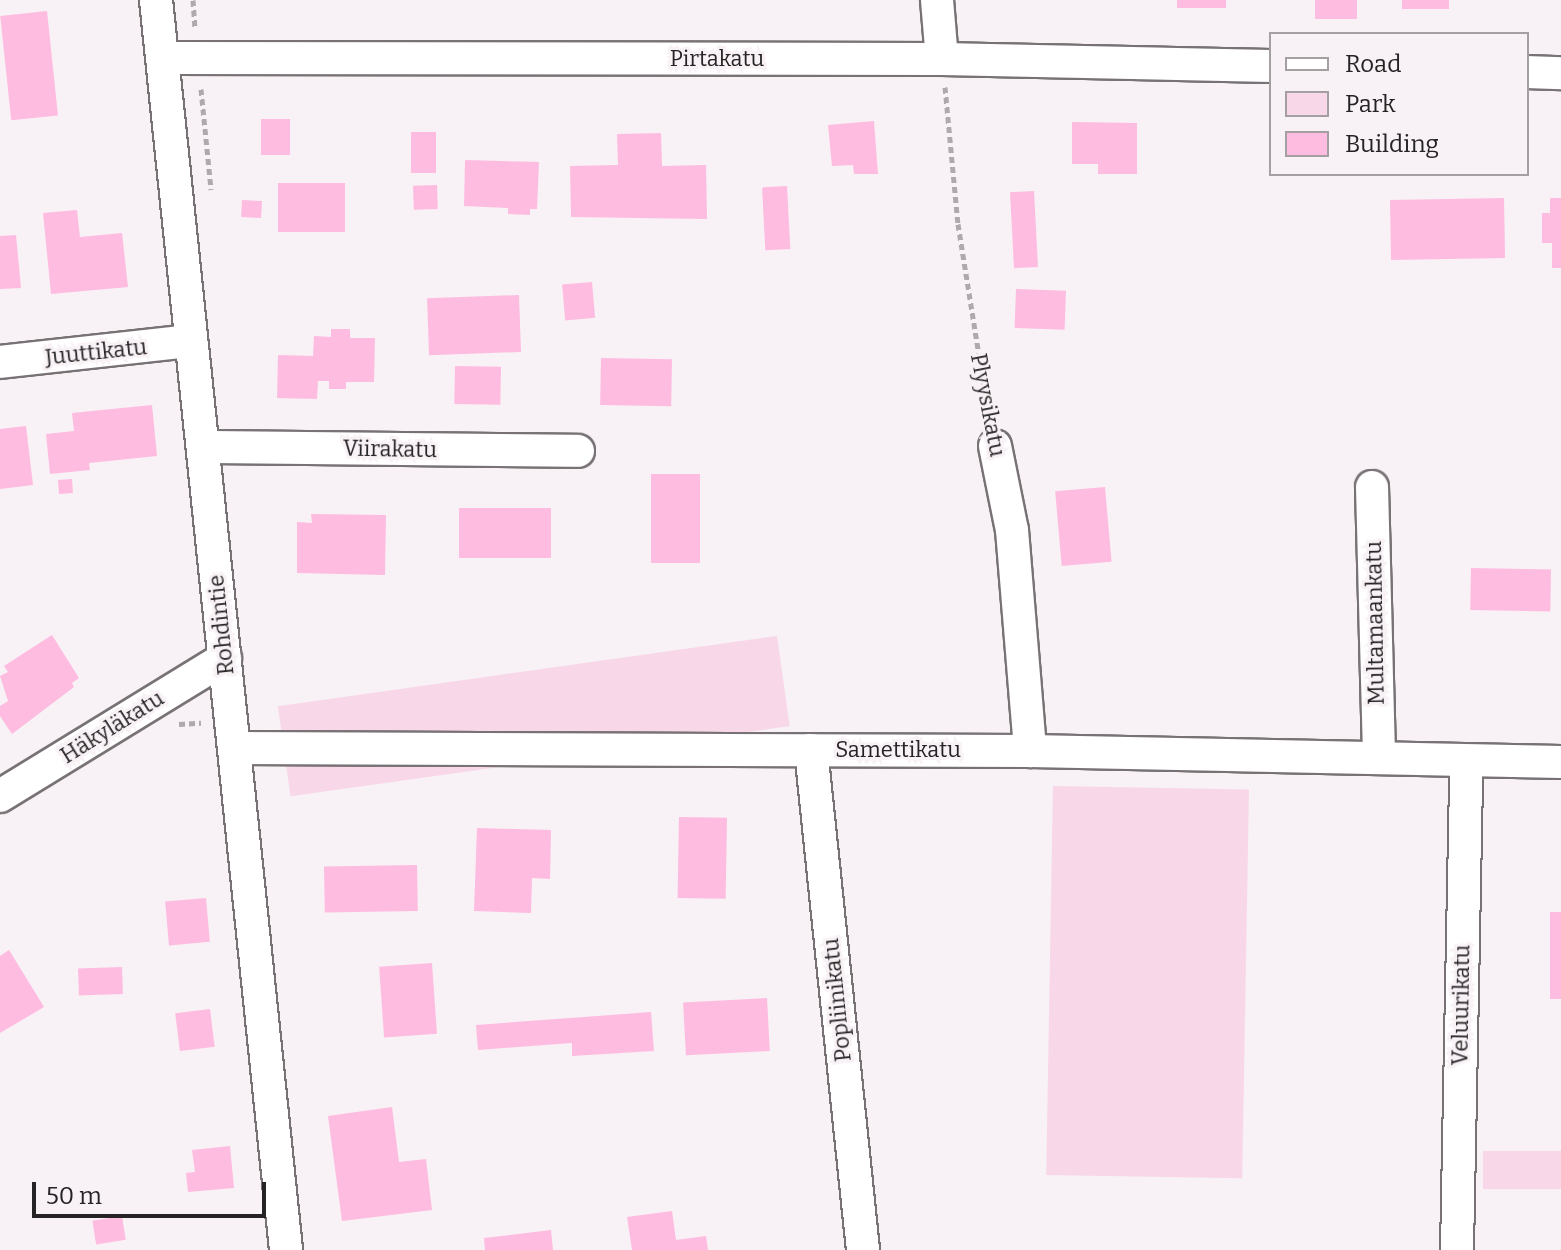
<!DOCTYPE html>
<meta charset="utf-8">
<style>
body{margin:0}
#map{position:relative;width:1561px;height:1250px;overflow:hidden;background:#f8f1f5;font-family:Bitter,serif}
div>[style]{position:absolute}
.green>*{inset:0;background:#f8d7e8;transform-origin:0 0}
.building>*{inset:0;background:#febce0;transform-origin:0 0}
.path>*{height:5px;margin-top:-2.5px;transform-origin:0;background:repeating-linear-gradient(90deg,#aea9ac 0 6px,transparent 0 10px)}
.roads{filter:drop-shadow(2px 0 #787275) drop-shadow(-2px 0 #787275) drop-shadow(0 2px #787275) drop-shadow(0 -2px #787275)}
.minor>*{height:32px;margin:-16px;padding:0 16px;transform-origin:16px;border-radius:16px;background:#fff}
span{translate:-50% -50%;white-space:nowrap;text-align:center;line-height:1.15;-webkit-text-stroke:6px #f8f1f5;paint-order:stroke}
.street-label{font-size:22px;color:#252324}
.legend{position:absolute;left:1269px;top:32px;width:260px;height:144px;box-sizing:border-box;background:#f8f1f5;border:2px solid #a49fa1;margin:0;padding:10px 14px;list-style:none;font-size:24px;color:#252324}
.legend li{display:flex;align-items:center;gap:16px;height:40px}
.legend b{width:40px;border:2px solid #a49fa1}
.scale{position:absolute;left:32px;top:1182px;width:234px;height:36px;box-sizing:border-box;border:4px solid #252324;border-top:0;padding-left:10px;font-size:24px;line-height:28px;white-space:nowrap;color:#252324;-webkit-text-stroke:6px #f8f1f5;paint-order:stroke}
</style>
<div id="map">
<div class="green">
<div style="left:777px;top:636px;width:91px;height:504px;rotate:82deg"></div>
<div style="left:1053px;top:786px;width:196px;height:389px;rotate:1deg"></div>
<div style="left:1483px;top:1151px;width:78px;height:38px"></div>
</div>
<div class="building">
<div style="left:1177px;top:0;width:49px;height:8px"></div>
<div style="left:1315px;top:0;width:42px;height:19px"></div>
<div style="left:1402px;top:0;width:47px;height:9px"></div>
<div style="left:47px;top:11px;width:105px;height:47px;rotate:84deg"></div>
<div style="left:290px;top:119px;width:36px;height:29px;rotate:90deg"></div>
<div style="clip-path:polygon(874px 121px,878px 174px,854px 174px,853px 165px,832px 166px,828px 125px)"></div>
<div style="clip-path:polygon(1072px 122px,1137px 123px,1137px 174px,1098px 174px,1098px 164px,1072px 164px)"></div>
<div style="left:411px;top:132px;width:25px;height:41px"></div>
<div style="clip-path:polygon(661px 133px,662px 166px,706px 165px,707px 219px,571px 217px,570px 166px,618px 165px,617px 134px)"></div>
<div style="clip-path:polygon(465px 160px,539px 162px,537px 209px,530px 209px,530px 215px,508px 214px,508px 208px,464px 206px)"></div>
<div style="left:278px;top:183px;width:67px;height:49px"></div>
<div style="left:437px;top:185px;width:24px;height:24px;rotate:88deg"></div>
<div style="left:787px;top:186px;width:63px;height:25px;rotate:87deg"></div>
<div style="left:1034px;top:191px;width:76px;height:24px;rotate:87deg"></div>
<div style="left:1504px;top:198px;width:60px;height:114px;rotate:89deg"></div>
<div style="clip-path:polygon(1550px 198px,1561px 198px,1561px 268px,1552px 268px,1552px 243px,1542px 243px,1542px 213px,1550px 213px)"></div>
<div style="left:242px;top:200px;width:20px;height:17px;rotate:3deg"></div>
<div style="clip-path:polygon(77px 210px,80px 237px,122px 233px,128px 287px,51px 294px,43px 213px)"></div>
<div style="clip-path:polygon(16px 235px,21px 288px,0 289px,0 236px)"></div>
<div style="left:592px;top:282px;width:36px;height:30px;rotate:85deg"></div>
<div style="left:1016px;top:289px;width:50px;height:39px;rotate:2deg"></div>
<div style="left:519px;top:295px;width:57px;height:92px;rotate:88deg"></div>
<div style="clip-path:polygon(331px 329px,350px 329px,350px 338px,375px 338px,374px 382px,346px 382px,346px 389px,329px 389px,329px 381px,318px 381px,317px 399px,277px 398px,278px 355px,313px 356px,314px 336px,331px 337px)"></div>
<div style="left:601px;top:358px;width:71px;height:47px;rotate:1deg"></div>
<div style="left:455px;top:366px;width:46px;height:38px;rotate:1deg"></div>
<div style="clip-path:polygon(152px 405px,157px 456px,89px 463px,90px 470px,50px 474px,46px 434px,74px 431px,72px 413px)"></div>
<div style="clip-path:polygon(26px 426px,33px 485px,0 489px,0 429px)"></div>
<div style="left:651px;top:474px;width:49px;height:89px"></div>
<div style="left:72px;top:479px;width:14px;height:14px;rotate:86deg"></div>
<div style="left:1105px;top:487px;width:75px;height:50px;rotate:85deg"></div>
<div style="left:459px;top:508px;width:92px;height:50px"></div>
<div style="clip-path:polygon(311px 514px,386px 515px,385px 575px,297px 573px,297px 522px,312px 523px)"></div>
<div style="left:1471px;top:568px;width:80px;height:42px;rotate:1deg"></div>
<div style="clip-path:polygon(52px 635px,79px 678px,72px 683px,74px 687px,12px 734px,0 716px,0 706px,8px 701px,0 676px,8px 672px,4px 666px)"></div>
<div style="left:679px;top:817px;width:48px;height:81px;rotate:1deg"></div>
<div style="clip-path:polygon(477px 828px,551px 830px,550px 879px,532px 878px,531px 913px,474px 911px)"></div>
<div style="left:417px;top:865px;width:46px;height:93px;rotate:89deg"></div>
<div style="left:206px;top:898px;width:44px;height:41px;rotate:85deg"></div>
<div style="left:1550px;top:912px;width:11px;height:87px"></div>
<div style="clip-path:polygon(9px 950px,44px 1007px,0 1033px,0 956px)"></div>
<div style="left:432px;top:963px;width:71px;height:53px;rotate:86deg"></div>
<div style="left:122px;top:967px;width:27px;height:44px;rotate:88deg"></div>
<div style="left:767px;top:998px;width:53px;height:84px;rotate:87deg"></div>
<div style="left:210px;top:1009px;width:38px;height:35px;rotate:83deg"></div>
<div style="clip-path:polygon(651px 1012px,654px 1051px,572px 1056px,572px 1043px,478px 1050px,476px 1025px)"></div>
<div style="clip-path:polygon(392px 1107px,399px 1162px,426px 1159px,432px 1210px,342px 1221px,328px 1116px)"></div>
<div style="clip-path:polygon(230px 1146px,234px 1188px,188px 1192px,186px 1173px,195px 1172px,192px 1150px)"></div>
<div style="clip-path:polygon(672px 1211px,676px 1240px,706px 1236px,708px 1250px,632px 1250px,627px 1217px)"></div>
<div style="left:122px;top:1216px;width:24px;height:30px;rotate:81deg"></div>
<div style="clip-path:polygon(551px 1230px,553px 1250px,485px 1250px,484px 1238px)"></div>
</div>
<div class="path">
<div style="left:193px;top:0;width:27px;rotate:86deg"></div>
<div style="left:945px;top:87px;width:138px;rotate:84.6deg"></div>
<div style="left:958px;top:224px;width:196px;rotate:80.9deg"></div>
<div style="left:201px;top:89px;width:101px;rotate:84.3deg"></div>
<div style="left:179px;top:724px;width:22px;rotate:-3deg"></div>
</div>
<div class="roads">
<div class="minor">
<div style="left:156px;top:0;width:1257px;rotate:84.06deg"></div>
<div style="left:937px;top:0;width:59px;rotate:85.2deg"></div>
<div style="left:162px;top:58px;width:780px;rotate:0.07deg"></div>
<div style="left:942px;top:59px;width:329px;rotate:1.2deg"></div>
<div style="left:1527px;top:72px;width:34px;rotate:2deg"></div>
<div style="left:0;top:362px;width:192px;rotate:-6.3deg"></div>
<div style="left:995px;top:446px;width:86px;rotate:78.6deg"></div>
<div style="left:1012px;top:530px;width:222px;rotate:85.3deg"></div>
<div style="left:203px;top:447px;width:375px;rotate:0.6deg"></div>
<div style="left:1372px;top:487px;width:271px;rotate:88.5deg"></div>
<div style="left:234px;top:748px;width:796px;rotate:0.22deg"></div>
<div style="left:1030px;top:751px;width:531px;rotate:1.19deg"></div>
<div style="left:811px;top:750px;width:503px;rotate:84.06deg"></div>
<div style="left:0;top:796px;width:264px;rotate:-31.5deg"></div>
<div style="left:1457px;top:1250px;width:489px;rotate:-88.9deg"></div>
</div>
</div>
<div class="street-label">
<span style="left:717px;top:59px">Pirtakatu</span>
<span style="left:96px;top:352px;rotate:-6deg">Juuttikatu</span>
<span style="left:988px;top:405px;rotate:79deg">Plyysikatu</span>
<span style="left:390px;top:449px;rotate:1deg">Viirakatu</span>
<span style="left:1375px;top:623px;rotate:-91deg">Multamaankatu</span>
<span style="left:221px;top:625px;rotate:-96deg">Rohdintie</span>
<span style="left:112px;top:727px;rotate:-32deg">Häkyläkatu</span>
<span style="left:898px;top:750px">Samettikatu</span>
<span style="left:837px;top:1000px;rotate:-96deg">Popliinikatu</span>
<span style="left:1461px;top:1005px;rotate:-89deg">Veluurikatu</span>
</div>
<ul class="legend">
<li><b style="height:10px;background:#fff"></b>Road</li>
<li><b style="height:22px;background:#f8d7e8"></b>Park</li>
<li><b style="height:22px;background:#febce0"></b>Building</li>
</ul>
<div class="scale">50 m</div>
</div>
